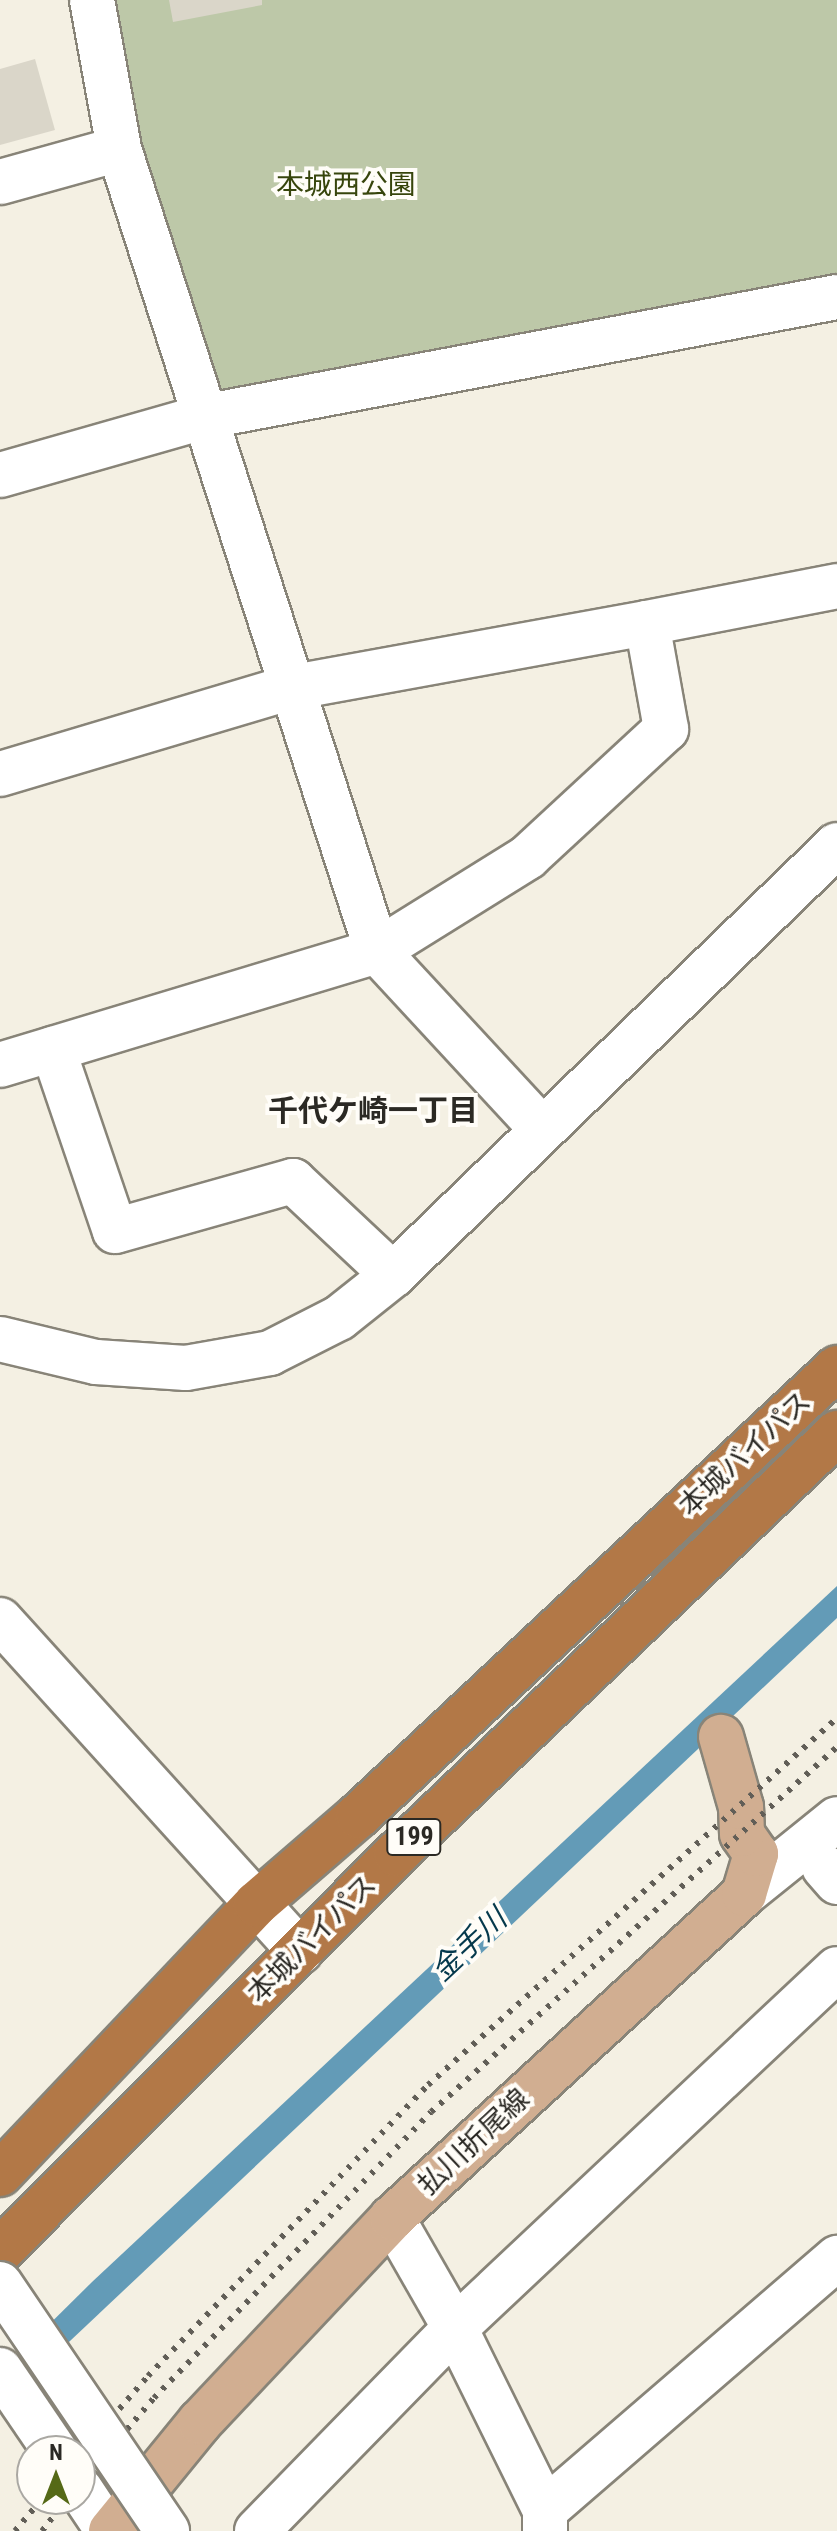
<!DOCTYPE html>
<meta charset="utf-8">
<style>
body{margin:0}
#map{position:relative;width:837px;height:2531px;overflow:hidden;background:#f4f0e3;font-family:"Roboto Condensed","Noto Sans JP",sans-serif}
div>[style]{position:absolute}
.green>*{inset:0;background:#bdc8a8}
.water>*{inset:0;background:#639bb7}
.building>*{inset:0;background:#dad6c9}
.roads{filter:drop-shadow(2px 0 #888478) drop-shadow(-2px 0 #888478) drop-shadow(0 2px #888478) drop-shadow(0 -2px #888478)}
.minor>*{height:44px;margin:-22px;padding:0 22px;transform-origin:22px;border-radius:22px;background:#fff}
.major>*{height:44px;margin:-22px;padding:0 22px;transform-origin:22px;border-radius:22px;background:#d1ae91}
.highway>*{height:44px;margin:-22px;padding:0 22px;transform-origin:22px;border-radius:22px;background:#b27847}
.rail>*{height:6px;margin-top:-3px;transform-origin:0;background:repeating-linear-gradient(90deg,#615e57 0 4px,transparent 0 12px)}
.bridges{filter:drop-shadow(2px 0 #888478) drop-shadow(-2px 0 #888478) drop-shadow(0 2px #888478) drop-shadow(0 -2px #888478)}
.minor-bridge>*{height:44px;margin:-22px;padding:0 22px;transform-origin:22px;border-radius:22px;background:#fff}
span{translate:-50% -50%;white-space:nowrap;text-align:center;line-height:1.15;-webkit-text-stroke:8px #fffdf8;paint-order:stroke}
.shield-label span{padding:2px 6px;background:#fffdf8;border:2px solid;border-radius:6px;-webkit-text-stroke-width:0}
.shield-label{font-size:26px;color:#2b2924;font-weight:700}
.park-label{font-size:28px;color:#37450c}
.street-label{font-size:28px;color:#2b2924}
.neighbourhood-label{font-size:30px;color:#2b2924;font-weight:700}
.water-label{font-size:30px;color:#05394c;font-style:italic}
.north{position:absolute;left:16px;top:2435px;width:80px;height:80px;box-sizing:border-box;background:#fffdf8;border:2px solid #aaa8a3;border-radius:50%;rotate:0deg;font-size:22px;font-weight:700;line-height:32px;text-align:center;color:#2b2924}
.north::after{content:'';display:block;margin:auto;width:28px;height:36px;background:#556916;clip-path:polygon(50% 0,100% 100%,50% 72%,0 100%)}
</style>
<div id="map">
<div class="green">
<div style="clip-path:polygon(110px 0,837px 0,837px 274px,221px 399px,138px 147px)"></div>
</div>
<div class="water">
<div style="clip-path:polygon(837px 1586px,837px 1618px,0 2407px,0 2373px,92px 2282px)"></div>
</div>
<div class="building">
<div style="clip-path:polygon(169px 0,262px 0,262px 5px,173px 22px)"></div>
<div style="clip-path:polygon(35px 59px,55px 130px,0 145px,0 69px)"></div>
</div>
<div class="roads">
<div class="minor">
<div style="left:92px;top:0;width:151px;rotate:79.7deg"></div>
<div style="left:119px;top:149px;width:842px;rotate:72.17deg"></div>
<div style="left:377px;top:951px;width:241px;rotate:47.2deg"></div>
<div style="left:0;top:182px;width:123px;rotate:-15.5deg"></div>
<div style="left:0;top:475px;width:211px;rotate:-15.9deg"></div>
<div style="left:203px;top:417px;width:645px;rotate:-10.72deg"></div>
<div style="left:647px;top:623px;width:194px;rotate:-11deg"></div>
<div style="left:0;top:774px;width:302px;rotate:-16.6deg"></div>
<div style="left:289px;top:688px;width:364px;rotate:-10.3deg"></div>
<div style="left:647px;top:623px;width:108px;rotate:79.8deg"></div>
<div style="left:666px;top:729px;width:188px;rotate:137.2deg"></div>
<div style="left:528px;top:857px;width:178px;rotate:148.1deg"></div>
<div style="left:377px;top:951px;width:394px;rotate:163.2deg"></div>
<div style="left:53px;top:1049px;width:192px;rotate:71.2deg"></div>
<div style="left:115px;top:1231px;width:185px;rotate:-15.7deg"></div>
<div style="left:293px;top:1181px;width:137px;rotate:43.2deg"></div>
<div style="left:0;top:1339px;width:99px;rotate:13.5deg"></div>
<div style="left:96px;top:1362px;width:90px;rotate:3.8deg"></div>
<div style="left:186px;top:1368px;width:85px;rotate:-10.1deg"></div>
<div style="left:270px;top:1353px;width:77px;rotate:-26.9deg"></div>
<div style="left:339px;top:1318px;width:69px;rotate:-38.5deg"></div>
<div style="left:393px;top:1275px;width:618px;rotate:-44.08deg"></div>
<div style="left:0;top:1620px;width:447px;rotate:47.8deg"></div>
<div style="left:824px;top:1867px;width:20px;rotate:49deg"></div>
<div style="left:744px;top:1894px;width:119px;rotate:-38.9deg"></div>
<div style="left:392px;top:2218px;width:127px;rotate:60.2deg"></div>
<div style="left:455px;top:2328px;width:203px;rotate:63.7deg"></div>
<div style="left:545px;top:2510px;width:21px;rotate:90deg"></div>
<div style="left:0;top:2370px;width:98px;rotate:55.8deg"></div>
<div style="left:80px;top:2489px;width:50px;rotate:56.3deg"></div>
<div style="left:545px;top:2510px;width:386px;rotate:-40.8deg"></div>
<div style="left:257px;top:2531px;width:284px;rotate:-45.7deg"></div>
<div style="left:455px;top:2328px;width:524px;rotate:-43.22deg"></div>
</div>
<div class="major">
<div style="left:111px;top:2531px;width:141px;rotate:-50.8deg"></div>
<div style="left:200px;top:2422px;width:280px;rotate:-46.7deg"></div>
<div style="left:392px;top:2218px;width:478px;rotate:-42.6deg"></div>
<div style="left:744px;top:1894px;width:42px;rotate:-73.3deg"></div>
<div style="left:756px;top:1854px;width:24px;rotate:-125deg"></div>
<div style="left:742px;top:1834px;width:27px;rotate:-92deg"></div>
<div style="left:741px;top:1807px;width:73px;rotate:-105.9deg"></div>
</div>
<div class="highway">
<div style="left:0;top:2174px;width:372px;rotate:-46.5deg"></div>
<div style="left:256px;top:1904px;width:135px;rotate:-40.8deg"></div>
<div style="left:358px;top:1816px;width:656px;rotate:-43.08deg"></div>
<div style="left:0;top:2251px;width:561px;rotate:-45.07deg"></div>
<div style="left:396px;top:1854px;width:610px;rotate:-43.67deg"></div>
</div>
</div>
<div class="rail">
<div style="left:80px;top:2454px;width:103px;rotate:-48.9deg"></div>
<div style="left:148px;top:2376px;width:404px;rotate:-46.1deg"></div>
<div style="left:428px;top:2085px;width:550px;rotate:-41.9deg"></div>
<div style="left:80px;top:2484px;width:113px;rotate:-49.3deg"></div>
<div style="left:154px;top:2398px;width:398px;rotate:-45.9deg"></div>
<div style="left:431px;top:2112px;width:546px;rotate:-41.96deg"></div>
<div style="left:15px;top:2531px;width:42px;rotate:-49.8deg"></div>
<div style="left:42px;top:2531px;width:41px;rotate:-52deg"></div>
</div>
<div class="bridges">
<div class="minor-bridge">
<div style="left:0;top:2284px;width:298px;rotate:55.9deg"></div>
</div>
</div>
<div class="shield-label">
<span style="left:414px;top:1837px">199</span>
</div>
<div class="park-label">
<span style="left:346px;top:185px">本城西公園</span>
</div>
<div class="street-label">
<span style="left:745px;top:1454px;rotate:-43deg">本城バイパス</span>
<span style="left:312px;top:1939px;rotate:-45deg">本城バイパス</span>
<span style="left:474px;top:2142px;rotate:-43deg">払川折尾線</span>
</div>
<div class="neighbourhood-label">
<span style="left:373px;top:1111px">千代ケ崎一丁目</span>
</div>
<div class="water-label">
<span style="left:469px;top:1945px;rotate:-43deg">金手川</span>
</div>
<div class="north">N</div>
</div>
